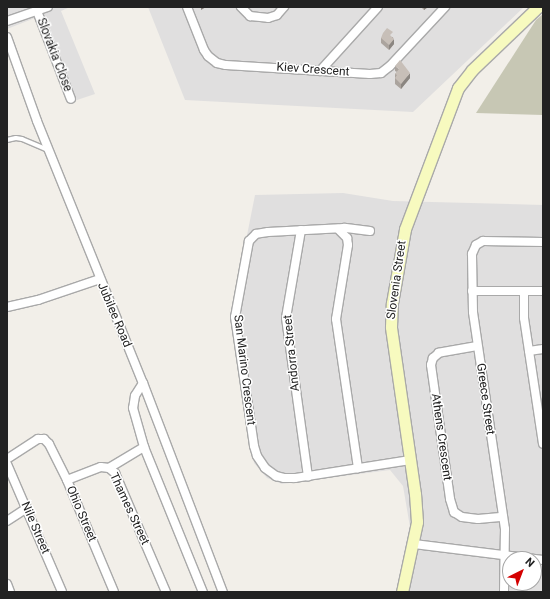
<!DOCTYPE html>
<style>
body{margin:0}
#map{position:relative;width:550px;height:599px;overflow:hidden;background:#f2efe9;font-family:Roboto,sans-serif}
div>[style]{position:absolute}
.residential>*{inset:0;background:#e0dfdf}
.construction>*{inset:0;background:#c7c7b4}
.roads{filter:drop-shadow(1px 0 #a9a9a9) drop-shadow(-1px 0 #a9a9a9) drop-shadow(0 1px #a9a9a9) drop-shadow(0 -1px #a9a9a9)}
.lane>*{height:4px;margin:-2px;padding:0 2px;transform-origin:2px;border-radius:2px;background:#fff}
.street>*{height:8px;margin:-4px;padding:0 4px;transform-origin:4px;border-radius:4px;background:#fff}
.secondary>*{height:11px;margin:-5.5px;padding:0 5.5px;transform-origin:5.5px;border-radius:5.5px;background:#f7fabf}
.wall>*{inset:0;background:#aba49e}
.shaded-wall>*{inset:0;background:#8b8681}
.building>*{inset:0;background:#c7bfb8}
span{translate:-50% -50%;white-space:nowrap;text-align:center;line-height:1.15;-webkit-text-stroke:3px #fff;paint-order:stroke}
.street-label{font-size:12px;color:#222}
.frame{position:absolute;inset:0;border:8px solid #222;pointer-events:none}
.north{position:absolute;left:502px;top:551px;width:40px;height:40px;box-sizing:border-box;background:#fff;border:1px solid #a7a7a7;border-radius:50%;rotate:42deg;font-size:11px;font-weight:700;line-height:16px;text-align:center;color:#222}
.north::after{content:'';display:block;margin:auto;width:14px;height:18px;background:#d40000;clip-path:polygon(50% 0,100% 100%,50% 72%,0 100%)}
</style>
<div id="map">
<div class="residential">
<div style="clip-path:polygon(7px 7px,70px 7px,61px 11px,95px 94px,68px 103px,35px 18px,7px 29px)"></div>
<div style="clip-path:polygon(148px 7px,524px 7px,413px 112px,185px 100px)"></div>
<div style="clip-path:polygon(evenodd,343px 193px,393px 201px,543px 205px,543px 592px,396px 592px,410px 527px,403px 486px,390px 470px,282px 484px,267px 478px,254px 463px,231px 316px,255px 195px,343px 193px,510px 559px,534px 559px,534px 583px,510px 583px,510px 559px)"></div>
</div>
<div class="construction">
<div style="clip-path:polygon(543px 14px,543px 115px,476px 113px,536px 20px)"></div>
</div>
<div class="roads">
<div class="lane">
<div style="left:7px;top:140px;width:9px;rotate:-13deg"></div>
<div style="left:16px;top:138px;width:6px;rotate:9deg"></div>
<div style="left:22px;top:139px;width:28px;rotate:23deg"></div>
</div>
<div class="street">
<div style="left:187px;top:7px;width:46px;rotate:68.4deg"></div>
<div style="left:204px;top:50px;width:7px;rotate:56deg"></div>
<div style="left:208px;top:56px;width:11px;rotate:38deg"></div>
<div style="left:217px;top:63px;width:9px;rotate:13deg"></div>
<div style="left:226px;top:65px;width:144px;rotate:3.6deg"></div>
<div style="left:370px;top:74px;width:11px;rotate:-5deg"></div>
<div style="left:381px;top:73px;width:11px;rotate:-38deg"></div>
<div style="left:390px;top:66px;width:81px;rotate:-47deg"></div>
<div style="left:241px;top:7px;width:13px;rotate:45deg"></div>
<div style="left:250px;top:16px;width:18px;rotate:6deg"></div>
<div style="left:268px;top:18px;width:9px;rotate:-18deg"></div>
<div style="left:277px;top:15px;width:11px;rotate:-49deg"></div>
<div style="left:37px;top:11px;width:94px;rotate:68.9deg"></div>
<div style="left:7px;top:21px;width:43px;rotate:-18.9deg"></div>
<div style="left:7px;top:37px;width:89px;rotate:70.3deg"></div>
<div style="left:37px;top:121px;width:283px;rotate:68deg"></div>
<div style="left:143px;top:383px;width:224px;rotate:69.1deg"></div>
<div style="left:320px;top:71px;width:86px;rotate:-47.8deg"></div>
<div style="left:338px;top:229px;width:13px;rotate:45deg"></div>
<div style="left:347px;top:238px;width:7px;rotate:82deg"></div>
<div style="left:348px;top:245px;width:75px;rotate:99.2deg"></div>
<div style="left:336px;top:319px;width:151px;rotate:81.6deg"></div>
<div style="left:301px;top:230px;width:89px;rotate:99.7deg"></div>
<div style="left:286px;top:318px;width:160px;rotate:82.1deg"></div>
<div style="left:370px;top:231px;width:26px;rotate:-173deg"></div>
<div style="left:344px;top:228px;width:76px;rotate:177deg"></div>
<div style="left:268px;top:232px;width:12px;rotate:171deg"></div>
<div style="left:256px;top:234px;width:10px;rotate:135deg"></div>
<div style="left:249px;top:241px;width:77px;rotate:100.4deg"></div>
<div style="left:235px;top:317px;width:130px;rotate:81.6deg"></div>
<div style="left:254px;top:446px;width:10px;rotate:73deg"></div>
<div style="left:257px;top:456px;width:14px;rotate:56deg"></div>
<div style="left:265px;top:468px;width:14px;rotate:36deg"></div>
<div style="left:276px;top:476px;width:8px;rotate:14deg"></div>
<div style="left:284px;top:478px;width:11px"></div>
<div style="left:295px;top:478px;width:116px;rotate:-8.9deg"></div>
<div style="left:472px;top:291px;width:71px"></div>
<div style="left:524px;top:291px;width:27px;rotate:90deg"></div>
<div style="left:524px;top:318px;width:127px;rotate:81.4deg"></div>
<div style="left:7px;top:307px;width:32px;rotate:-13deg"></div>
<div style="left:38px;top:300px;width:65px;rotate:-18.7deg"></div>
<div style="left:477px;top:346px;width:39px;rotate:170deg"></div>
<div style="left:439px;top:353px;width:8px;rotate:140deg"></div>
<div style="left:433px;top:358px;width:7px;rotate:106deg"></div>
<div style="left:431px;top:365px;width:135px;rotate:81.9deg"></div>
<div style="left:450px;top:499px;width:14px;rotate:73deg"></div>
<div style="left:454px;top:512px;width:9px;rotate:32deg"></div>
<div style="left:462px;top:517px;width:16px;rotate:7deg"></div>
<div style="left:478px;top:519px;width:25px;rotate:-5deg"></div>
<div style="left:529px;top:351px;width:14px;rotate:-8deg"></div>
<div style="left:143px;top:383px;width:15px;rotate:122deg"></div>
<div style="left:135px;top:396px;width:12px;rotate:99deg"></div>
<div style="left:133px;top:408px;width:41px;rotate:74.2deg"></div>
<div style="left:144px;top:447px;width:157px;rotate:67.9deg"></div>
<div style="left:7px;top:459px;width:37px;rotate:-33deg"></div>
<div style="left:38px;top:439px;width:6px"></div>
<div style="left:44px;top:439px;width:7px;rotate:45deg"></div>
<div style="left:49px;top:444px;width:40px;rotate:63.4deg"></div>
<div style="left:67px;top:480px;width:121px;rotate:67.2deg"></div>
<div style="left:7px;top:464px;width:139px;rotate:66.7deg"></div>
<div style="left:109px;top:468px;width:41px;rotate:-31deg"></div>
<div style="left:67px;top:480px;width:36px;rotate:-21deg"></div>
<div style="left:101px;top:467px;width:8px;rotate:7deg"></div>
<div style="left:109px;top:468px;width:8px;rotate:40deg"></div>
<div style="left:115px;top:473px;width:129px;rotate:66.8deg"></div>
<div style="left:7px;top:521px;width:24px;rotate:-33deg"></div>
<div style="left:414px;top:544px;width:130px;rotate:7.1deg"></div>
<div style="left:7px;top:584px;width:9px;rotate:69deg"></div>
<div style="left:504px;top:592px;width:63px;rotate:-89.1deg"></div>
<div style="left:505px;top:529px;width:219px;rotate:-98.4deg"></div>
<div style="left:473px;top:312px;width:58px;rotate:-91deg"></div>
<div style="left:472px;top:254px;width:10px;rotate:-66deg"></div>
<div style="left:476px;top:245px;width:8px;rotate:-30deg"></div>
<div style="left:483px;top:241px;width:60px;rotate:1deg"></div>
</div>
<div class="secondary">
<div style="left:402px;top:592px;width:72px;rotate:-77.9deg"></div>
<div style="left:417px;top:522px;width:28px;rotate:-94deg"></div>
<div style="left:415px;top:494px;width:169px;rotate:-98.2deg"></div>
<div style="left:391px;top:327px;width:24px;rotate:-88deg"></div>
<div style="left:392px;top:303px;width:75px;rotate:-80deg"></div>
<div style="left:405px;top:229px;width:151px;rotate:-69.4deg"></div>
<div style="left:458px;top:88px;width:23px;rotate:-52deg"></div>
<div style="left:472px;top:70px;width:91px;rotate:-43.7deg"></div>
</div>
</div>
<div class="wall">
<div style="clip-path:polygon(421px 7px,428px 7px,424px 10px)"></div>
<div style="clip-path:polygon(393px 37px,394px 44px,389px 50px,381px 43px,381px 38px)"></div>
<div style="clip-path:polygon(395px 66px,410px 78px,401px 89px,395px 84px,395px 74px,397px 72px,395px 71px)"></div>
</div>
<div class="shaded-wall">
<div style="clip-path:polygon(201px 7px,206px 7px,201px 10px)"></div>
<div style="clip-path:polygon(424px 7px,428px 7px,424px 10px)"></div>
<div style="clip-path:polygon(394px 39px,394px 44px,389px 50px,389px 45px)"></div>
<div style="clip-path:polygon(410px 73px,410px 78px,401px 89px,401px 84px)"></div>
</div>
<div class="building">
<div style="clip-path:polygon(387px 28px,393px 32px,390px 35px,394px 39px,389px 45px,381px 38px,383px 33px)"></div>
<div style="clip-path:polygon(400px 60px,410px 73px,401px 84px,395px 78px,397px 75px,395px 74px,399px 69px,395px 66px)"></div>
</div>
<div class="street-label">
<span style="left:54px;top:55px;rotate:69deg">Slovakia Close</span>
<span style="left:313px;top:70px;rotate:4deg">Kiev Crescent</span>
<span style="left:397px;top:280px;rotate:-82deg">Slovenia Street</span>
<span style="left:114px;top:315px;rotate:67deg">Jubilee Road</span>
<span style="left:292px;top:353px;rotate:-96deg">Andorra Street</span>
<span style="left:244px;top:370px;rotate:83deg">San Marino Crescent</span>
<span style="left:485px;top:399px;rotate:82deg">Greece Street</span>
<span style="left:441px;top:437px;rotate:82deg">Athens Crescent</span>
<span style="left:129px;top:509px;rotate:65deg">Thames Street</span>
<span style="left:81px;top:514px;rotate:67deg">Ohio Street</span>
<span style="left:35px;top:528px;rotate:67deg">Nile Street</span>
</div>
<div class="frame"></div>
<div class="north">N</div>
</div>
